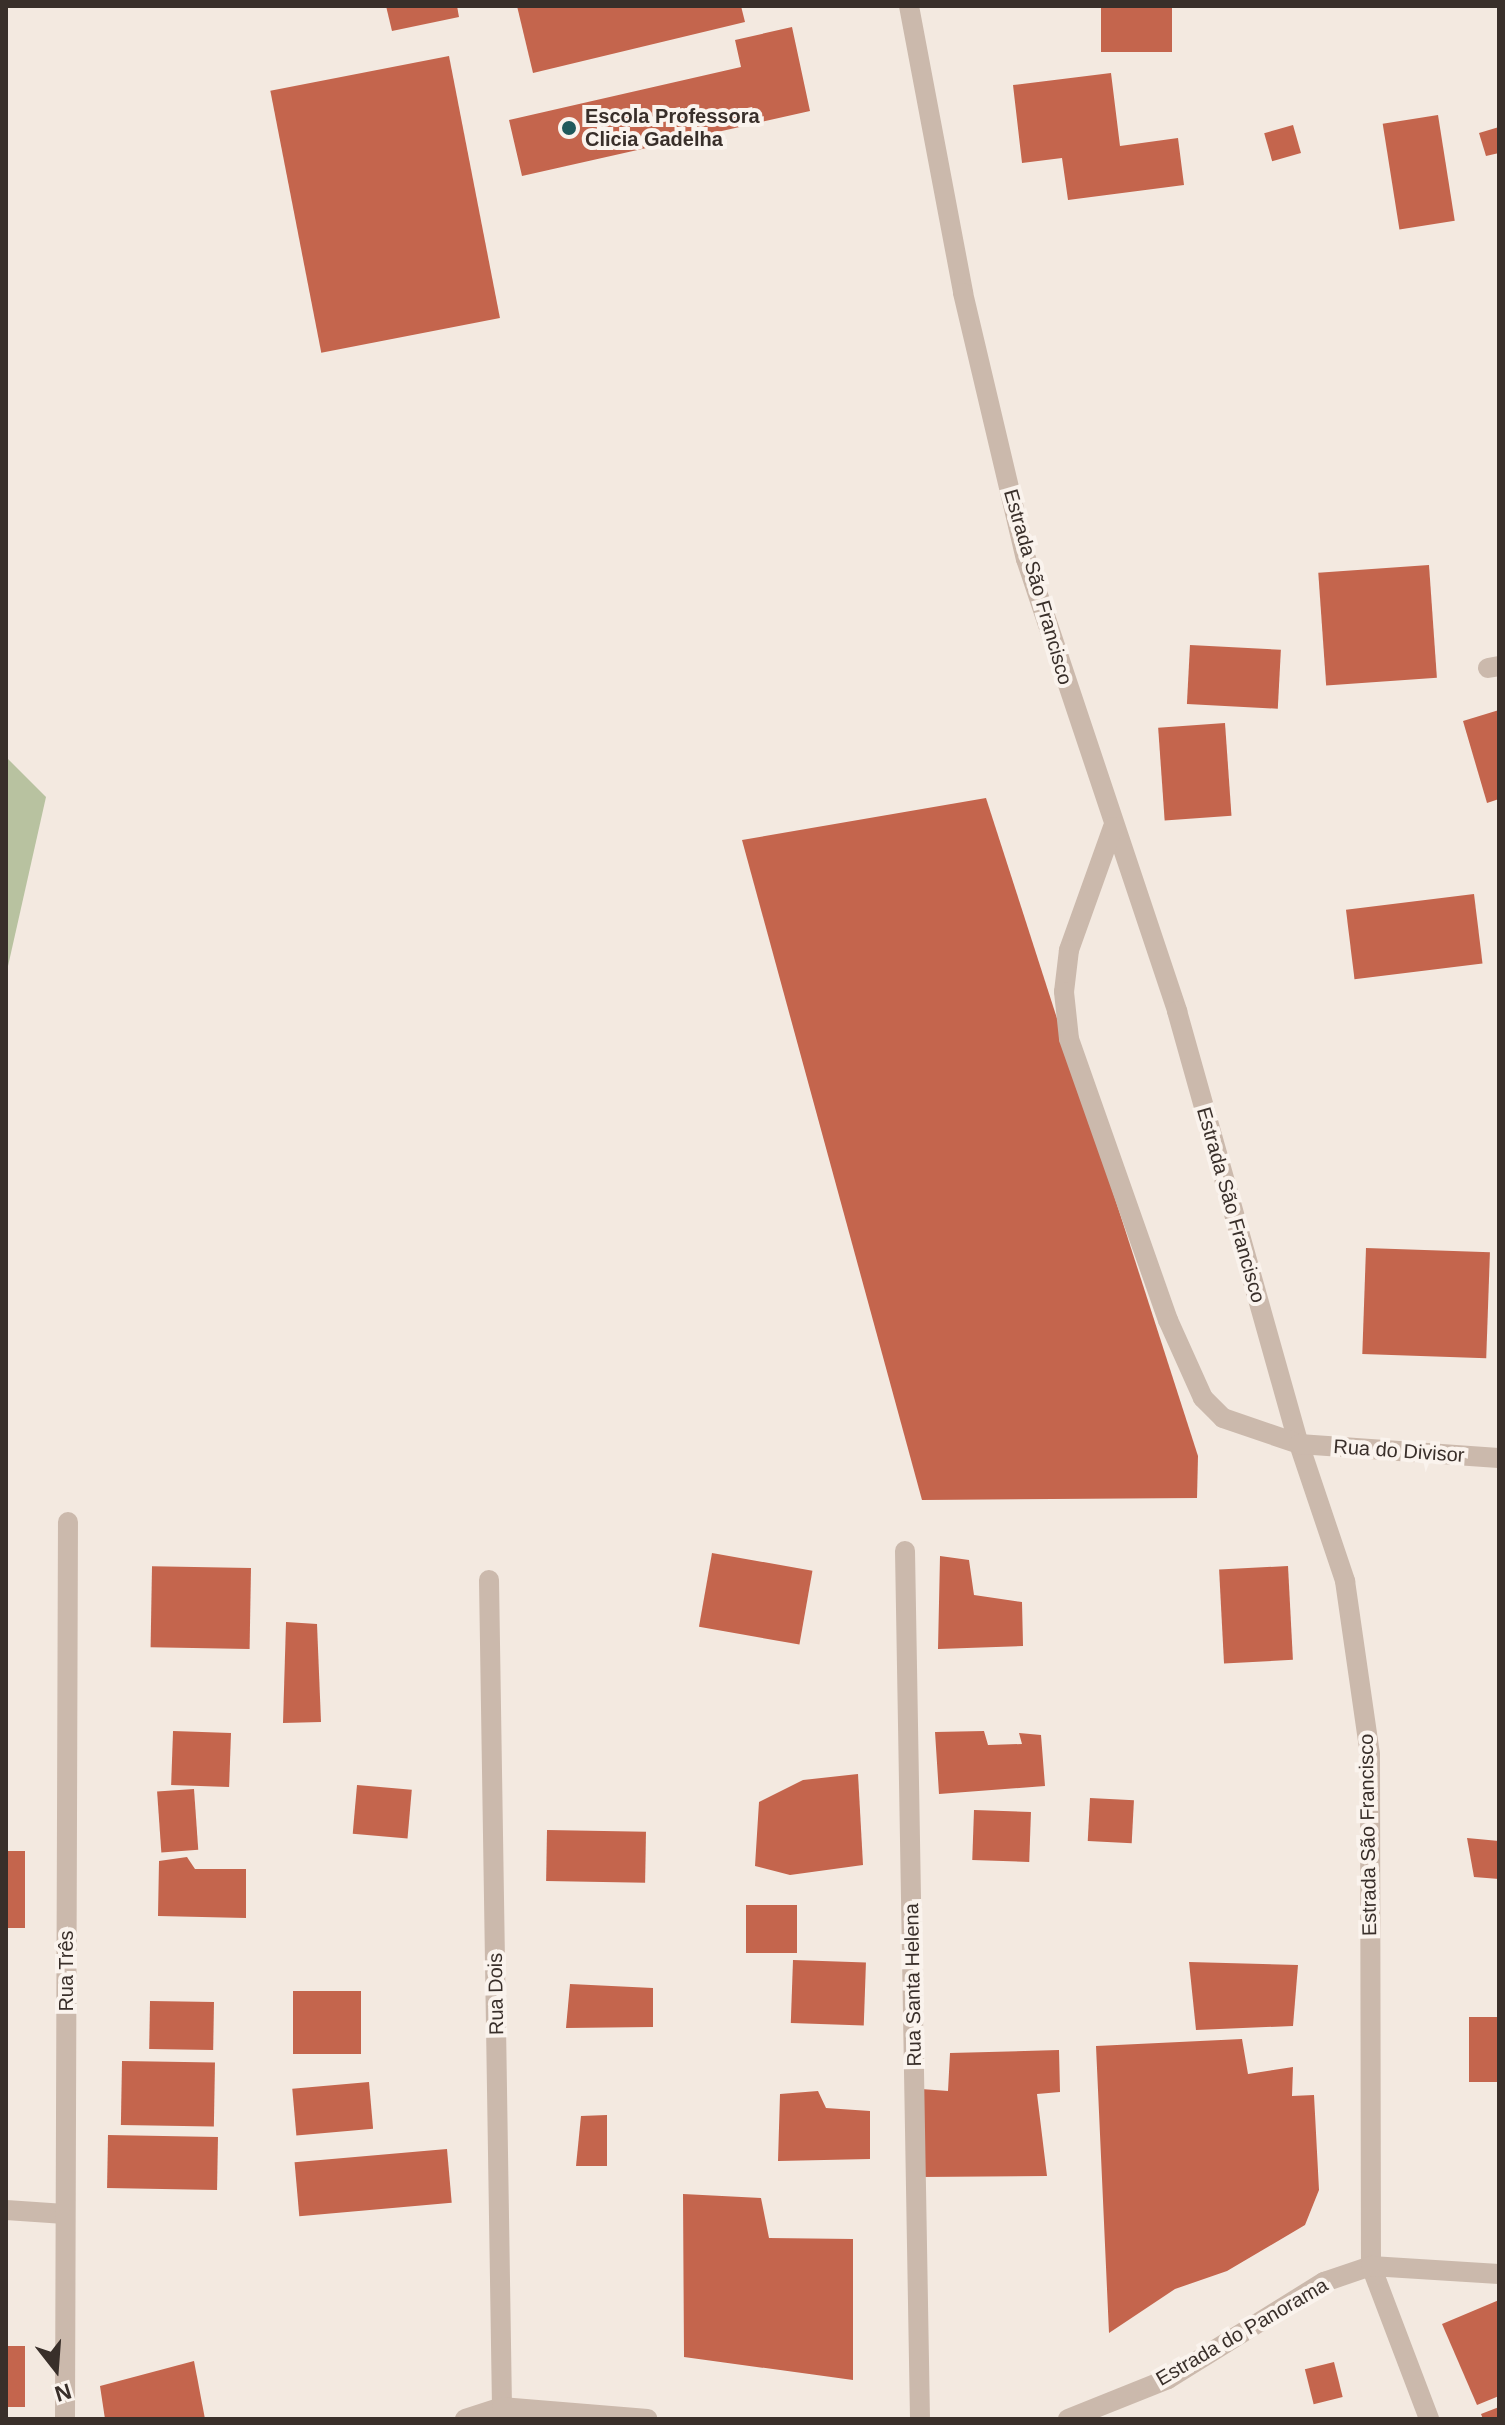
<!DOCTYPE html>
<meta charset="utf-8">
<style>
body{margin:0}
#map{position:relative;width:1505px;height:2425px;overflow:hidden;background:#f3e9e0;font-family:Helvetica,sans-serif}
div>[style]{position:absolute}
.green>*{inset:0;background:#b8c2a0}
.building>*{inset:0;background:#c4654d;transform-origin:0 0}
.minor>*{height:20px;margin:-10px;padding:0 10px;transform-origin:10px;border-radius:10px;background:#cbb9ac}
.dots>*{width:22px;height:22px;translate:-50% -50%;box-sizing:border-box;border:4px solid #faf3ed;border-radius:50%}
span{translate:-50% -50%;white-space:nowrap;text-align:center;line-height:1.15;-webkit-text-stroke:8px #faf3ed;paint-order:stroke}
.poi-label{font-size:20px;color:#392f2a;font-weight:700}
.left{translate:0 -50%;text-align:left}
.street-label{font-size:20px;color:#392f2a}
.frame{position:absolute;inset:0;border:8px solid #392f2a;pointer-events:none}
.north{position:absolute;left:16px;top:2329px;width:80px;height:80px;-webkit-text-stroke:6px #faf3ed;paint-order:stroke;rotate:163deg;font-size:22px;font-weight:700;line-height:32px;text-align:center;color:#392f2a}
.north::after{content:'';display:block;margin:auto;width:28px;height:36px;background:#392f2a;clip-path:polygon(50% 0,100% 100%,50% 72%,0 100%)}
</style>
<div id="map">
<div class="green">
<div style="clip-path:polygon(6px 757px,46px 797px,6px 975px)"></div>
</div>
<div class="building">
<div style="clip-path:polygon(386px 6px,457px 6px,459px 17px,392px 31px)"></div>
<div style="clip-path:polygon(517px 6px,741px 6px,745px 22px,533px 73px)"></div>
<div style="left:1101px;top:6px;width:71px;height:46px"></div>
<div style="clip-path:polygon(792px 27px,810px 111px,522px 176px,509px 120px,741px 67px,735px 40px)"></div>
<div style="left:449px;top:56px;width:267px;height:182px;rotate:79deg"></div>
<div style="clip-path:polygon(1111px 73px,1120px 146px,1178px 138px,1184px 185px,1068px 200px,1062px 158px,1022px 163px,1013px 85px)"></div>
<div style="left:1438px;top:115px;width:107px;height:56px;rotate:81deg"></div>
<div style="left:1293px;top:125px;width:29px;height:30px;rotate:74deg"></div>
<div style="clip-path:polygon(1499px 127px,1499px 153px,1486px 156px,1479px 133px)"></div>
<div style="left:1429px;top:565px;width:113px;height:111px;rotate:86deg"></div>
<div style="left:1190px;top:645px;width:91px;height:59px;rotate:3deg"></div>
<div style="clip-path:polygon(1499px 710px,1499px 799px,1487px 803px,1463px 721px)"></div>
<div style="left:1225px;top:723px;width:93px;height:67px;rotate:86deg"></div>
<div style="clip-path:polygon(986px 798px,1198px 1456px,1197px 1498px,922px 1500px,742px 840px)"></div>
<div style="left:1474px;top:894px;width:70px;height:129px;rotate:83deg"></div>
<div style="left:1366px;top:1248px;width:124px;height:106px;rotate:2deg"></div>
<div style="left:712px;top:1553px;width:102px;height:75px;rotate:10deg"></div>
<div style="clip-path:polygon(940px 1556px,969px 1560px,974px 1595px,1022px 1602px,1023px 1646px,938px 1649px)"></div>
<div style="left:1288px;top:1566px;width:94px;height:69px;rotate:87deg"></div>
<div style="left:251px;top:1568px;width:81px;height:99px;rotate:91deg"></div>
<div style="clip-path:polygon(286px 1622px,317px 1624px,321px 1722px,283px 1723px)"></div>
<div style="clip-path:polygon(984px 1731px,988px 1745px,1022px 1744px,1019px 1733px,1041px 1735px,1045px 1786px,939px 1794px,935px 1732px)"></div>
<div style="left:231px;top:1733px;width:54px;height:58px;rotate:92deg"></div>
<div style="clip-path:polygon(858px 1774px,863px 1865px,790px 1875px,755px 1866px,759px 1802px,803px 1780px)"></div>
<div style="left:357px;top:1785px;width:55px;height:49px;rotate:5deg"></div>
<div style="left:194px;top:1789px;width:61px;height:37px;rotate:86deg"></div>
<div style="left:1090px;top:1798px;width:44px;height:43px;rotate:3deg"></div>
<div style="left:974px;top:1810px;width:57px;height:50px;rotate:2deg"></div>
<div style="left:547px;top:1830px;width:99px;height:51px;rotate:1deg"></div>
<div style="clip-path:polygon(1467px 1838px,1499px 1841px,1499px 1879px,1474px 1877px)"></div>
<div style="left:25px;top:1851px;width:77px;height:19px;rotate:90deg"></div>
<div style="clip-path:polygon(187px 1857px,195px 1869px,246px 1869px,246px 1918px,158px 1916px,159px 1861px)"></div>
<div style="left:746px;top:1905px;width:51px;height:48px"></div>
<div style="left:793px;top:1960px;width:73px;height:63px;rotate:2deg"></div>
<div style="clip-path:polygon(1189px 1962px,1298px 1965px,1293px 2026px,1196px 2030px)"></div>
<div style="clip-path:polygon(570px 1984px,653px 1988px,653px 2027px,566px 2028px)"></div>
<div style="left:361px;top:1991px;width:63px;height:68px;rotate:90deg"></div>
<div style="left:214px;top:2002px;width:48px;height:64px;rotate:91deg"></div>
<div style="left:1469px;top:2017px;width:30px;height:65px"></div>
<div style="clip-path:polygon(1242px 2039px,1248px 2074px,1293px 2067px,1292px 2096px,1314px 2095px,1319px 2190px,1305px 2225px,1227px 2271px,1175px 2289px,1109px 2333px,1096px 2046px)"></div>
<div style="clip-path:polygon(1059px 2050px,1060px 2092px,1037px 2094px,1047px 2176px,920px 2177px,921px 2089px,948px 2091px,950px 2053px)"></div>
<div style="left:122px;top:2061px;width:93px;height:64px;rotate:1deg"></div>
<div style="left:369px;top:2082px;width:47px;height:77px;rotate:85deg"></div>
<div style="clip-path:polygon(818px 2091px,826px 2108px,870px 2111px,870px 2159px,778px 2161px,780px 2094px)"></div>
<div style="clip-path:polygon(607px 2115px,607px 2166px,576px 2166px,581px 2116px)"></div>
<div style="left:108px;top:2135px;width:110px;height:53px;rotate:1deg"></div>
<div style="left:447px;top:2149px;width:54px;height:153px;rotate:85deg"></div>
<div style="clip-path:polygon(683px 2194px,761px 2198px,769px 2238px,853px 2239px,853px 2380px,684px 2357px)"></div>
<div style="clip-path:polygon(1499px 2300px,1499px 2396px,1477px 2405px,1442px 2324px)"></div>
<div style="left:6px;top:2346px;width:19px;height:61px"></div>
<div style="clip-path:polygon(194px 2361px,205px 2419px,105px 2419px,100px 2386px)"></div>
<div style="left:1334px;top:2362px;width:36px;height:30px;rotate:76deg"></div>
<div style="clip-path:polygon(1499px 2407px,1499px 2419px,1483px 2419px,1481px 2414px)"></div>
</div>
<div class="minor">
<div style="left:909px;top:6px;width:292px;rotate:79.3deg"></div>
<div style="left:963px;top:293px;width:273px;rotate:76.7deg"></div>
<div style="left:1026px;top:559px;width:477px;rotate:71.5deg"></div>
<div style="left:1177px;top:1011px;width:450px;rotate:74.3deg"></div>
<div style="left:1299px;top:1444px;width:145px;rotate:71.4deg"></div>
<div style="left:1345px;top:1581px;width:175px;rotate:81.8deg"></div>
<div style="left:1370px;top:1754px;width:512px;rotate:89.89deg"></div>
<div style="left:1371px;top:2266px;width:164px;rotate:69.2deg"></div>
<div style="left:1488px;top:668px;width:11px;rotate:-10deg"></div>
<div style="left:1113px;top:827px;width:131px;rotate:109.7deg"></div>
<div style="left:1069px;top:950px;width:42px;rotate:96.8deg"></div>
<div style="left:1064px;top:992px;width:47px;rotate:83.9deg"></div>
<div style="left:1069px;top:1039px;width:298px;rotate:70.6deg"></div>
<div style="left:1168px;top:1320px;width:85px;rotate:65.8deg"></div>
<div style="left:1203px;top:1398px;width:28px;rotate:45deg"></div>
<div style="left:1223px;top:1418px;width:80px;rotate:18.9deg"></div>
<div style="left:1299px;top:1444px;width:200px;rotate:4deg"></div>
<div style="left:905px;top:1551px;width:868px;rotate:89.01deg"></div>
<div style="left:489px;top:1580px;width:827px;rotate:89.1deg"></div>
<div style="left:6px;top:2210px;width:59px;rotate:3.9deg"></div>
<div style="left:65px;top:2419px;width:897px;rotate:-89.81deg"></div>
<div style="left:465px;top:2419px;width:39px;rotate:-18deg"></div>
<div style="left:502px;top:2407px;width:146px;rotate:4.7deg"></div>
<div style="left:1068px;top:2419px;width:108px;rotate:-21.8deg"></div>
<div style="left:1168px;top:2379px;width:184px;rotate:-31.9deg"></div>
<div style="left:1324px;top:2282px;width:50px;rotate:-18.8deg"></div>
<div style="left:1371px;top:2266px;width:128px;rotate:3.6deg"></div>
</div>
<div class="dots">
<div style="left:569px;top:128px;background:#20595b"></div>
</div>
<div class="poi-label">
<span class="left" style="left:585px;top:128px">Escola Professora<br>Clicia Gadelha</span>
</div>
<div class="street-label">
<span style="left:1038px;top:587px;rotate:74deg">Estrada São Francisco</span>
<span style="left:1231px;top:1205px;rotate:74deg">Estrada São Francisco</span>
<span style="left:1399px;top:1451px;rotate:4deg">Rua do Divisor</span>
<span style="left:1368px;top:1835px;rotate:-91deg">Estrada São Francisco</span>
<span style="left:66px;top:1971px;rotate:-90deg">Rua Três</span>
<span style="left:913px;top:1985px;rotate:-91deg">Rua Santa Helena</span>
<span style="left:496px;top:1994px;rotate:-91deg">Rua Dois</span>
<span style="left:1242px;top:2332px;rotate:-30deg">Estrada do Panorama</span>
</div>
<div class="frame"></div>
<div class="north">N</div>
</div>
